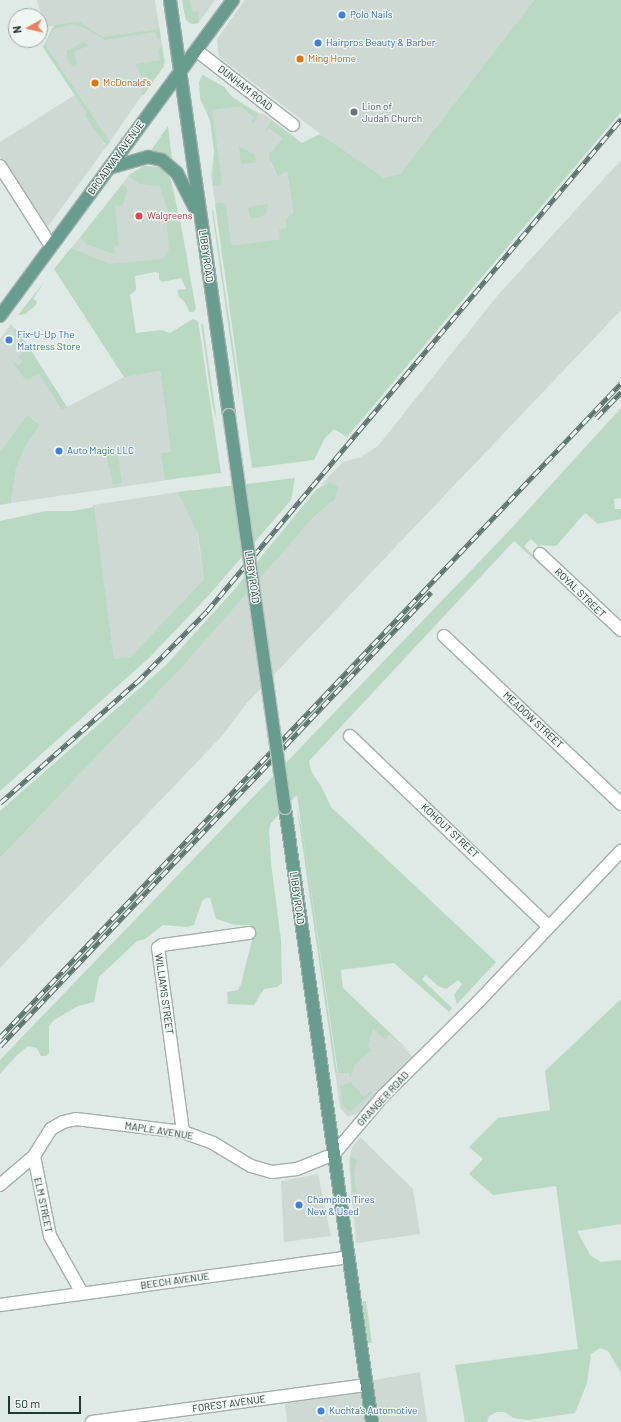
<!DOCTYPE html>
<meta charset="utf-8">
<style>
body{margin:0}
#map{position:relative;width:621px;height:1422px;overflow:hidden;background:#dfe9e5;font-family:Barlow,sans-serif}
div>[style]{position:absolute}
.built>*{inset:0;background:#ced9d4}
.green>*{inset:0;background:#bad9c2;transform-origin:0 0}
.roads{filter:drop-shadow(1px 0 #a3b0ac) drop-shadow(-1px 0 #a3b0ac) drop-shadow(0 1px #a3b0ac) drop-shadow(0 -1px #a3b0ac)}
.minor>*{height:12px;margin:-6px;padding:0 6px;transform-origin:6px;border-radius:6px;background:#fff}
.major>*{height:12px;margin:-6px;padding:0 6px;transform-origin:6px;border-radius:6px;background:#679c8e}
.rail>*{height:4.5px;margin-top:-2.25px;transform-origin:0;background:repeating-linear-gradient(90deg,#f0f6f3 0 9px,#5c746d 0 18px);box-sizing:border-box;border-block:1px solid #5c746d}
.bridges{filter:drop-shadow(1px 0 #bdc3c2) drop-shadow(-1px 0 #bdc3c2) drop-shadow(0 1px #bdc3c2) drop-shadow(0 -1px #bdc3c2)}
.major-bridge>*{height:12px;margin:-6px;padding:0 6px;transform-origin:6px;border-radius:6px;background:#679c8e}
.dots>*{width:11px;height:11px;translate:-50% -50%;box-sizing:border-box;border:2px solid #f0f6f3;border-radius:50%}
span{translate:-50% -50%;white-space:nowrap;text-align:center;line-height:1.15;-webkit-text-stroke:3px #f0f6f3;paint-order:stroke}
.shop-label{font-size:10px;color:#366cbe}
.left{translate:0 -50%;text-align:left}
.food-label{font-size:10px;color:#c56008}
.street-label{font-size:10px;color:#223832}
.worship-label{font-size:10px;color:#5b616d}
.health-label{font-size:10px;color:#be3a42}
.north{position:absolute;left:8px;top:8px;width:40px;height:40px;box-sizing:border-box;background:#f0f6f3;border:1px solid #9eaaa6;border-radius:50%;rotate:262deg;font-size:11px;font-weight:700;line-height:16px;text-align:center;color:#223832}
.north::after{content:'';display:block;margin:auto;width:14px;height:18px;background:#e78060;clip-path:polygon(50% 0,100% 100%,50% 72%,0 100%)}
.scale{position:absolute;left:8px;top:1396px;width:73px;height:18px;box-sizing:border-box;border:2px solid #223832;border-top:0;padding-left:5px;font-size:12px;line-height:14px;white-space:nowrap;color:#223832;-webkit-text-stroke:3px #f0f6f3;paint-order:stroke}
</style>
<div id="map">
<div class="built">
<div style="clip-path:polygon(37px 0,155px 0,165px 62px,108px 144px,101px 141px,107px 146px,48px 226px,42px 222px,0 157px,0 142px,75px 95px,43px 47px,54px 26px,45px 27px)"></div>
<div style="clip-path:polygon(182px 0,215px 0,200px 21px,194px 24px,186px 20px)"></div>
<div style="clip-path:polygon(245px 0,534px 0,400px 174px,384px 179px,335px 145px,219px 57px,217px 39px)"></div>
<div style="clip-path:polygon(203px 75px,224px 87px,232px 97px,248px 110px,264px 114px,296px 138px,272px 151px,270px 161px,278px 177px,287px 171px,293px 214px,285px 220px,286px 228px,280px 239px,222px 248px,211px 176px,214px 151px,211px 123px,200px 98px,200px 78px)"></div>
<div style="clip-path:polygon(621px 160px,621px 310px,247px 703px,221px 737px,0 968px,0 858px,184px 665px,313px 518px,331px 503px,329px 482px,321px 485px,343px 462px,361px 457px,378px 446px,498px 295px)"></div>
<div style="clip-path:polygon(144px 166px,162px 169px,171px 179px,188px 260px,96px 275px,65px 256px,130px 174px)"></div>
<div style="clip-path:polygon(11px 324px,67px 407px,128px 375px,160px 371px,175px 479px,11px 503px,16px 469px,24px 449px,40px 425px,27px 415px,0 452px,0 339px)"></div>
<div style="clip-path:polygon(191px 490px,204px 579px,130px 657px,114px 659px,93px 505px)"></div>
<div style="clip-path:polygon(373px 1028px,392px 1037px,413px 1057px,359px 1113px,348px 1117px,340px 1108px,335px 1072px,350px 1073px,350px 1076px,355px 1065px,371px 1050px,368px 1046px)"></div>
<div style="clip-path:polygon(360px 1137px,413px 1189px,420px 1234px,356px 1243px,349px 1162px,352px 1148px)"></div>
<div style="clip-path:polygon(318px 1174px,331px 1236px,284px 1242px,281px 1181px)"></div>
<div style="clip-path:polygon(420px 1372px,427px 1422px,287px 1422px,284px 1396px)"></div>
</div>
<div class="green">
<div style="clip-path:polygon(182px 0,190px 0,192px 12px,198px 11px,199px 23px,191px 24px,186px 20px)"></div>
<div style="clip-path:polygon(534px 0,621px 0,621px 112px,347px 437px,334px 429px,325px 438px,314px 460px,252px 468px,215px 204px,221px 202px,226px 205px,231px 246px,280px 239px,279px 230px,286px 228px,285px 220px,293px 213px,287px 171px,278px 177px,269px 158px,269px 152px,273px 151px,283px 138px,269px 128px,264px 132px,271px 121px,302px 143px,320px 134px,384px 178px,400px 174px)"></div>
<div style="clip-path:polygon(80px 22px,102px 37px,159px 29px,161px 37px,158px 40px,155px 32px,105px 40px,83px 27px,72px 25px,54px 29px,45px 45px,110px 142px,107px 146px,92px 127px,85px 115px,86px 112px,43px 47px,54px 25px)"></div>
<div style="clip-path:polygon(83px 42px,89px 45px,74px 52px,77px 65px,73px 68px,67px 58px,67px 51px)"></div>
<div style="clip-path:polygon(162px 46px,164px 66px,143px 96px,141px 90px,146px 83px,135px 64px,160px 60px,158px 50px)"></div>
<div style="clip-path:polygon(203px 75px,224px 87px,232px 97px,259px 114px,253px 124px,251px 122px,254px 117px,240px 106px,212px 110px,222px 182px,219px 186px,213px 186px,214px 151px,210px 120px,200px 98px,199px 82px)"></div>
<div style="clip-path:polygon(168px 126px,172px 159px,150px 152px)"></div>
<div style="clip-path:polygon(239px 146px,255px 155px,256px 162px,241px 164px)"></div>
<div style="clip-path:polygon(144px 166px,159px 167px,169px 176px,178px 211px,168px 212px,160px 186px,140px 184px,128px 176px)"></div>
<div style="clip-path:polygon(122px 185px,126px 186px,127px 191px,123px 205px,115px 206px,119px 246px,115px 245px,113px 249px,117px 253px,114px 254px,86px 244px,81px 237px)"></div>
<div style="clip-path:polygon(268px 204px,266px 215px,250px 219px,248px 207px)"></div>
<div style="clip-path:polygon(213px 209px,237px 372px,239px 400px,212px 211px)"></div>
<div style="clip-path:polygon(173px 213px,175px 222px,180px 221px,196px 309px,194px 312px,190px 312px,184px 301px,179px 297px,177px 290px,186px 289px,181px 278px,162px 282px,159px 279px,159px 273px,155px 272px,135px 276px,136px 290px,130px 295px,136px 333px,162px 330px,170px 333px,193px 319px,198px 321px,221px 473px,165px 480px,161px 453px,171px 452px,160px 371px,124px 377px,54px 269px,71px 248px,109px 264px,163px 259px,169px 249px,166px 214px)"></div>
<div style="clip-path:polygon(44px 282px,33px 299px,37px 301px,36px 305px,25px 314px,18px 315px)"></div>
<div style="clip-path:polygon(201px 323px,203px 325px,217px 422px,212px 403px)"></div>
<div style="clip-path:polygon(15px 328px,25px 341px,67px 407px,62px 410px,39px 373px,29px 379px,24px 378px,11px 360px,19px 366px,23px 361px,18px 358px,27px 347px,18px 340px,13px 331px)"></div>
<div style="clip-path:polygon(621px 408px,621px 498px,614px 499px,615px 509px,621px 509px,621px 519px,598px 524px,585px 513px,556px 546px,539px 545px,557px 562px,555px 563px,531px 539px,524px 546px,552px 575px,514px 541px,309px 761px,311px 771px,321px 786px,331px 807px,496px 962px,457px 1004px,454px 995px,462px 984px,458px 980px,446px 989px,438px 986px,426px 975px,422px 979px,452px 1008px,449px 1012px,394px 963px,341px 970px,343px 988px,410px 1052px,389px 1035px,384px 1039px,373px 1029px,368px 1046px,372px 1050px,355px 1065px,350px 1078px,349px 1073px,338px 1073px,297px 795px,271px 823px,269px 830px,271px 863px,281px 940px,282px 983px,277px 987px,264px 989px,254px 1005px,228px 1004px,227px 992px,238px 990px,241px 984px,254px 932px,250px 925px,235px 925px,216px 919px,210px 898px,206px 898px,202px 901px,194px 925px,187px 927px,163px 925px,145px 939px,137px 941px,99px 977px,94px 1002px,78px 1006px,54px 1020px,49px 1026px,49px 1053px,46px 1056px,41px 1056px,37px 1048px,28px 1046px,16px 1056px,0 1074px,0 1060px,507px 533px)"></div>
<div style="clip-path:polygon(27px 415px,40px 425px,24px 449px,16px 469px,11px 503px,0 505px,0 452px)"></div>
<div style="clip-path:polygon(117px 449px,122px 483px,113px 485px,105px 451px)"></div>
<div style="clip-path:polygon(295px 478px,291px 500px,209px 595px,149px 658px,0 791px,0 521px,46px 511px,72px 511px,94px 507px,114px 659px,130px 657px,204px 579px,198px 534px,178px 492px)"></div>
<div style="clip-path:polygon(329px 482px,338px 487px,335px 499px,313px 518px,184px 665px,0 858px,0 811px,166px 665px,233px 591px,316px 490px)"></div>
<div style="clip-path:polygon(297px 808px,303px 835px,337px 1073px,335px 1072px)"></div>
<div style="clip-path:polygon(621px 999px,621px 1224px,577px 1231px,590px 1255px,601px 1262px,621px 1260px,621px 1373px,608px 1351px,600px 1348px,591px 1354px,587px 1383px,575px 1413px,528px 1420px,513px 1418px,505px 1412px,497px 1412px,489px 1416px,487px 1422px,465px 1422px,455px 1365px,578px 1349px,556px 1186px,493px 1195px,469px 1174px,483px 1159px,469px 1147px,498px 1118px,550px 1110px,545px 1071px)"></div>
<div style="clip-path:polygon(351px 1082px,364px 1097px,370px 1091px,372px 1093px,350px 1112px,343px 1106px,340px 1086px)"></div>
<div style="clip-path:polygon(350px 1156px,357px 1160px,354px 1174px,358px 1204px,352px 1204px)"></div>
<div style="left:366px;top:1301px;width:42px;height:4px;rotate:82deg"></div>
</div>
<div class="roads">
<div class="minor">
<div style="left:197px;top:51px;width:121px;rotate:37.6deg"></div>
<div style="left:0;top:166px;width:95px;rotate:57.5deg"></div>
<div style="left:540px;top:554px;width:111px;rotate:43.2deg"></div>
<div style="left:444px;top:636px;width:244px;rotate:43.5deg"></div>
<div style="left:350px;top:736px;width:274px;rotate:43.8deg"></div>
<div style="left:183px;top:1132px;width:186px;rotate:-97.7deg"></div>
<div style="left:158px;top:948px;width:5px;rotate:-37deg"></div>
<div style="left:162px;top:945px;width:88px;rotate:-7.9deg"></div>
<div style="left:34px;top:1156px;width:82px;rotate:78.7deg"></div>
<div style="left:50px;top:1236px;width:65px;rotate:60.7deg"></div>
<div style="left:0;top:1185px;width:45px;rotate:-40.5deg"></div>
<div style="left:34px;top:1156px;width:32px;rotate:-58deg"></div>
<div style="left:51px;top:1129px;width:14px;rotate:-30deg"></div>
<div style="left:63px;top:1122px;width:13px;rotate:-13deg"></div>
<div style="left:76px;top:1119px;width:108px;rotate:6.9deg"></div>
<div style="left:183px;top:1132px;width:32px;rotate:20deg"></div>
<div style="left:213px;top:1143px;width:44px;rotate:31.2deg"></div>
<div style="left:251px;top:1166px;width:22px;rotate:16deg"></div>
<div style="left:272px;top:1172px;width:25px;rotate:-7deg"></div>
<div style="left:297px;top:1169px;width:40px;rotate:-22deg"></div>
<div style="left:334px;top:1154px;width:76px;rotate:-49.8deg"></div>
<div style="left:383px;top:1096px;width:134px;rotate:-44.7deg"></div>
<div style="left:478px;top:1002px;width:208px;rotate:-46.6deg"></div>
<div style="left:0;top:1305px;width:352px;rotate:-7.8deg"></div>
<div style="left:92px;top:1422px;width:277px;rotate:-7.7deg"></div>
</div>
<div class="major">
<div style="left:170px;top:0;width:419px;rotate:81.9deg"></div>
<div style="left:109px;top:168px;width:41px;rotate:-15.8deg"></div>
<div style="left:148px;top:157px;width:14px;rotate:12deg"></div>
<div style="left:162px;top:160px;width:20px;rotate:41deg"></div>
<div style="left:177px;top:173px;width:39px;rotate:63deg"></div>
<div style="left:0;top:316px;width:393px;rotate:-53.6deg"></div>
<div style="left:285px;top:808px;width:620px;rotate:81.94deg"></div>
</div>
</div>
<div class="rail">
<div style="left:596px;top:418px;width:36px;rotate:-46deg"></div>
<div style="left:0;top:803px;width:183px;rotate:-41.5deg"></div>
<div style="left:137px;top:682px;width:100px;rotate:-45.4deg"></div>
<div style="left:207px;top:611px;width:643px;rotate:-49.92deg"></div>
<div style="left:0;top:1037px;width:902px;rotate:-46.48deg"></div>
<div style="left:0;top:1046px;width:626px;rotate:-46.49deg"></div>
</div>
<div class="bridges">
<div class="major-bridge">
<div style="left:229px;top:415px;width:397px;rotate:81.9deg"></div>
</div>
</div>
<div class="dots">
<div style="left:342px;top:15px;background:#3f7fe0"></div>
<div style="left:318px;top:43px;background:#3f7fe0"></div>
<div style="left:300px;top:59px;background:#e8710a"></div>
<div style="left:95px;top:83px;background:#e8710a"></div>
<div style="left:354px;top:112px;background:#6b7280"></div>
<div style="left:139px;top:216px;background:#e0444e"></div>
<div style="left:9px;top:340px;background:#3f7fe0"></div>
<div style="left:59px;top:451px;background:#3f7fe0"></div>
<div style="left:299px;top:1205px;background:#3f7fe0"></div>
<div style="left:321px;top:1411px;background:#3f7fe0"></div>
</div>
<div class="shop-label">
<span class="left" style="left:350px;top:15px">Polo Nails</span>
<span class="left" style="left:326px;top:43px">Hairpros Beauty &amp; Barber</span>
<span class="left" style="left:17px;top:340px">Fix-U-Up The<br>Mattress Store</span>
<span class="left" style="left:67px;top:451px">Auto Magic LLC</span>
<span class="left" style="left:307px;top:1205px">Champion Tires<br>New &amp; Used</span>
<span class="left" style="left:329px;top:1411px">Kuchta’s Automotive</span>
</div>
<div class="food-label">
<span class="left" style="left:308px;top:59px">Ming Home</span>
<span class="left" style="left:103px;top:83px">McDonald's</span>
</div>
<div class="street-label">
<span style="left:245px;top:88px;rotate:38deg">DUNHAM ROAD</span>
<span style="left:116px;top:158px;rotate:-54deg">BROADWAY AVENUE</span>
<span style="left:206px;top:256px;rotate:82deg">LIBBY ROAD</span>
<span style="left:252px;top:577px;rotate:82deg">LIBBY ROAD</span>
<span style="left:580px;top:593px;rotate:44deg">ROYAL STREET</span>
<span style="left:533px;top:720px;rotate:43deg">MEADOW STREET</span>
<span style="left:450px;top:831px;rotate:43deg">KOHOUT STREET</span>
<span style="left:297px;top:898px;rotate:82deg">LIBBY ROAD</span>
<span style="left:164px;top:994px;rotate:82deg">WILLIAMS STREET</span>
<span style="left:383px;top:1099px;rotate:-47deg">GRANGER ROAD</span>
<span style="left:159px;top:1131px;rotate:9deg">MAPLE AVENUE</span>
<span style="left:43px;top:1205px;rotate:78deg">ELM STREET</span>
<span style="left:175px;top:1281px;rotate:-8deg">BEECH AVENUE</span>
<span style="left:229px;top:1404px;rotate:-8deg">FOREST AVENUE</span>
</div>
<div class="worship-label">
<span class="left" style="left:362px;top:112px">Lion of<br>Judah Church</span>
</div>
<div class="health-label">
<span class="left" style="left:147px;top:216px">Walgreens</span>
</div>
<div class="north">N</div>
<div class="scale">50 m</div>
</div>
